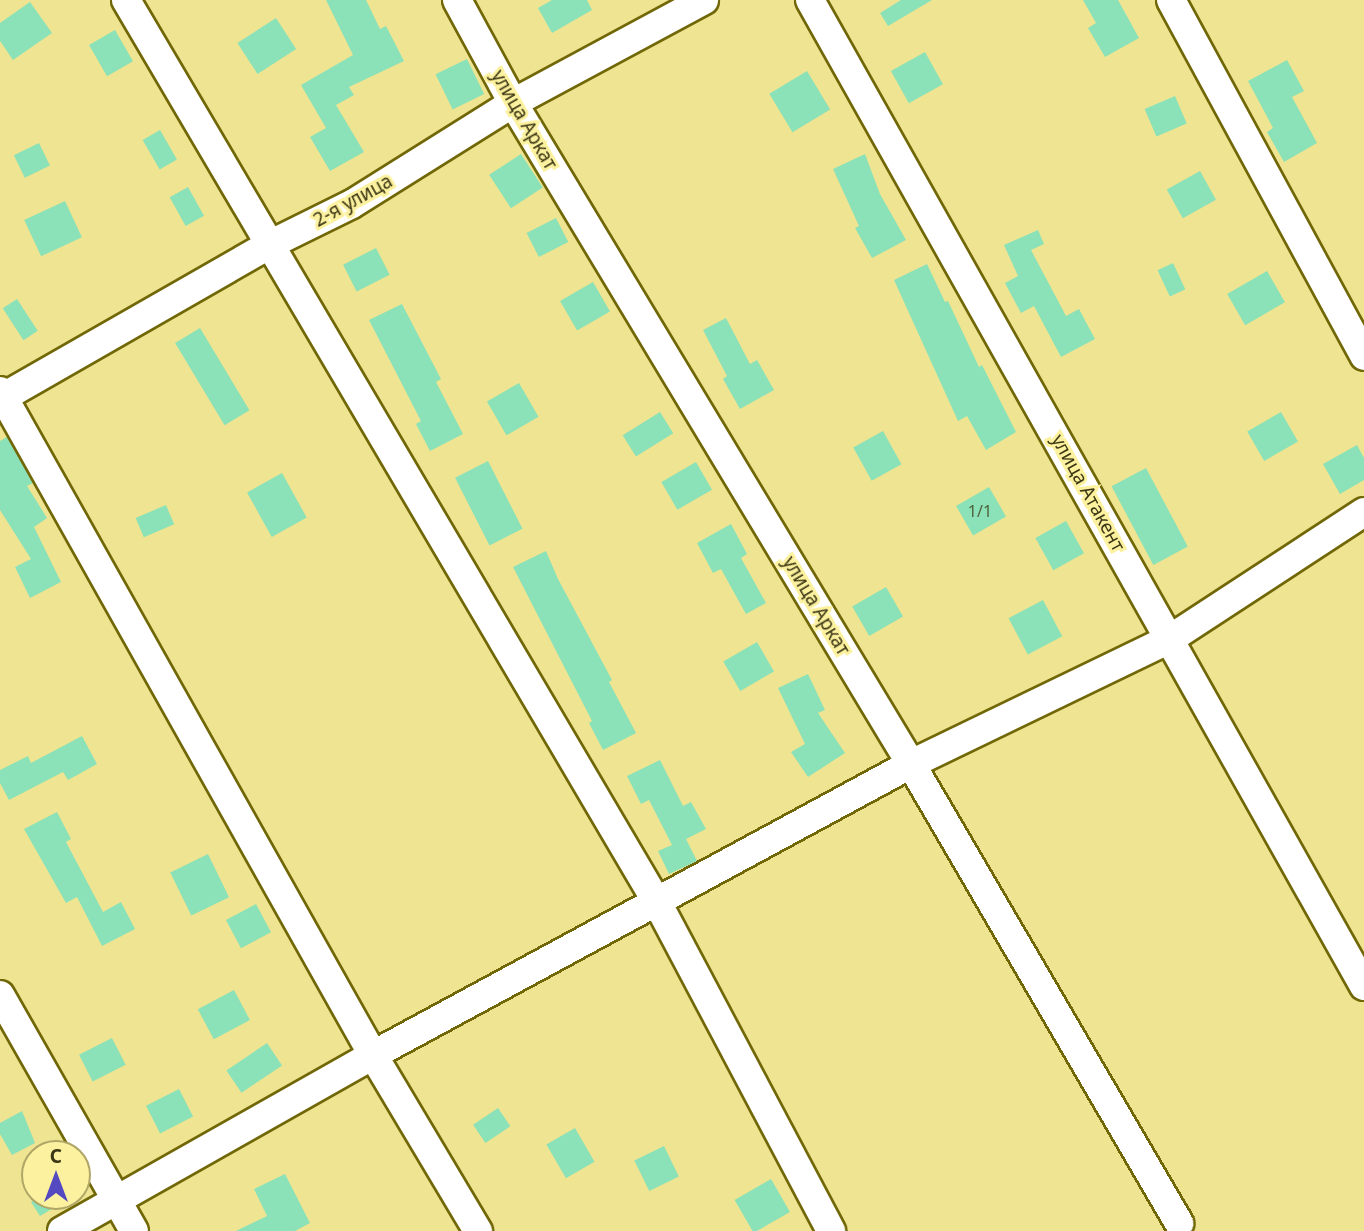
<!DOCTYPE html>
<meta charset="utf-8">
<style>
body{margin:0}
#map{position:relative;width:1364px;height:1231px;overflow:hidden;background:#eee491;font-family:"Noto Sans",sans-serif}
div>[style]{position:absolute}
.building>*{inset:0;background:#8be2b8;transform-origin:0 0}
.roads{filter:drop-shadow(2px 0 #716707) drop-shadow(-2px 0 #716707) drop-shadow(0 2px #716707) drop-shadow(0 -2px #716707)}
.minor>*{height:28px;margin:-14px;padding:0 14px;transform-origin:14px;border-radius:14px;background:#fff}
span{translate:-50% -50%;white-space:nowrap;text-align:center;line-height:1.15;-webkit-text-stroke:6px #fcf19e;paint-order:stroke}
.number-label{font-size:16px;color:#4f613d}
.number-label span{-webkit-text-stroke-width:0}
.street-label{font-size:19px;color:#3b3614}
.north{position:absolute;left:21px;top:1140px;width:70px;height:70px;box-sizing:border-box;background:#fcf19e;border:2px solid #afa667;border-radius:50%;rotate:0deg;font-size:19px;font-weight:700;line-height:28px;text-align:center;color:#3b3614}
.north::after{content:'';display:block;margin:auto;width:24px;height:32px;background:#5549c1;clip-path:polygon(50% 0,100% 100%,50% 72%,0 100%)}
</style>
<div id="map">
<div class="building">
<div style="clip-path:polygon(326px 0,366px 0,380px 29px,386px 26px,404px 61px,349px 87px,354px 95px,336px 105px,364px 152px,330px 171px,310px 137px,326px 128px,301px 85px,353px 55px)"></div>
<div style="clip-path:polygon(552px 0,587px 0,592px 10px,552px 33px,538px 8px)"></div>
<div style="clip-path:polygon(901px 0,932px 0,888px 26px,880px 13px)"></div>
<div style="clip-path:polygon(1083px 0,1118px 0,1139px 38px,1105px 57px,1088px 28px,1096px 23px)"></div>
<div style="clip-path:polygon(30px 2px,52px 33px,13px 60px,0 41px,0 23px)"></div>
<div style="left:276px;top:18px;width:37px;height:46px;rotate:57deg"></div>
<div style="left:115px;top:30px;width:36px;height:30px;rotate:60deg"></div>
<div style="left:925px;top:52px;width:37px;height:39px;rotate:61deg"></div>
<div style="left:467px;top:59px;width:39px;height:35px;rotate:64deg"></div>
<div style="clip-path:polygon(1287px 60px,1304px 91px,1292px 97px,1317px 143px,1284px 162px,1267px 132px,1273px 128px,1248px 81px)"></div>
<div style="left:807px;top:71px;width:45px;height:44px;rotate:59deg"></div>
<div style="left:1175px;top:96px;width:30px;height:33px;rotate:67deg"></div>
<div style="left:160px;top:130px;width:34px;height:20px;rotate:60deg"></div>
<div style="left:39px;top:143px;width:25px;height:28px;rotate:64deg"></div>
<div style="left:521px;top:154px;width:40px;height:38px;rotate:57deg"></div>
<div style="clip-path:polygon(865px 154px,880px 194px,906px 240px,872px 258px,855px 228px,859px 226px,833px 169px)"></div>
<div style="left:1200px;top:171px;width:33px;height:38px;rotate:61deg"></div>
<div style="left:188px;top:187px;width:33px;height:21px;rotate:61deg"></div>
<div style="left:65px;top:201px;width:40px;height:45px;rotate:65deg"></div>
<div style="left:556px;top:218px;width:27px;height:33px;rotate:63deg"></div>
<div style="clip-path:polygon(1038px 230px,1044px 244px,1031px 250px,1066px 316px,1079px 309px,1095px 339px,1061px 357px,1034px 306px,1021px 313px,1005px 283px,1018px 276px,1004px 245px)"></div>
<div style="left:376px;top:248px;width:30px;height:37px;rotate:63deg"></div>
<div style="left:1173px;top:263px;width:29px;height:17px;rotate:65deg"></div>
<div style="clip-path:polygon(927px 264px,945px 302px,948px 301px,979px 367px,982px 365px,1016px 432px,986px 450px,967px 416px,958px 421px,894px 280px)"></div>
<div style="left:1267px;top:271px;width:36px;height:46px;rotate:60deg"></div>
<div style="left:593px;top:282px;width:34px;height:38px;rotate:60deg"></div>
<div style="left:17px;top:299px;width:38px;height:17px;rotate:57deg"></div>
<div style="clip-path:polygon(402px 304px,441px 379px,436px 382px,463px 434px,430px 451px,416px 424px,421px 421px,369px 320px)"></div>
<div style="clip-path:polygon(726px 318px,750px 364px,757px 360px,774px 390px,740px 409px,723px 379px,727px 376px,703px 330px)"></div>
<div style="left:200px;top:328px;width:96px;height:29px;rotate:59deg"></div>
<div style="left:519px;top:383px;width:39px;height:37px;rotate:60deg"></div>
<div style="left:660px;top:412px;width:25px;height:44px;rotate:58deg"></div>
<div style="left:1281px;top:412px;width:34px;height:39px;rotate:60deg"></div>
<div style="left:883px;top:431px;width:38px;height:34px;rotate:61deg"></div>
<div style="clip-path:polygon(7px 437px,33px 483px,27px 486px,47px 518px,34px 527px,61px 582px,30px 598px,15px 567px,31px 559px,0 510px,0 441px)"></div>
<div style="clip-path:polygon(1357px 445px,1364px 458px,1364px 480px,1340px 494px,1323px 464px)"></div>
<div style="left:488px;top:461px;width:76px;height:37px;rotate:63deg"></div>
<div style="left:696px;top:462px;width:32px;height:40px;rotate:60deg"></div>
<div style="left:1146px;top:468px;width:89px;height:39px;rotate:62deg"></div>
<div style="left:282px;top:473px;width:51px;height:40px;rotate:61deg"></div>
<div style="left:989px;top:487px;width:34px;height:38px;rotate:60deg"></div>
<div style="left:166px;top:505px;width:21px;height:33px;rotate:67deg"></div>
<div style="left:1066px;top:521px;width:37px;height:35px;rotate:61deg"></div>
<div style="clip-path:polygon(731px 524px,747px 554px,741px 558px,766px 603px,746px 614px,721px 569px,713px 573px,697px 543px)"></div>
<div style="clip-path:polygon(546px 551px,558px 579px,612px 680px,609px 682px,636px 733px,603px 750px,589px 723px,592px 721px,513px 567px)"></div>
<div style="left:886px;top:587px;width:34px;height:39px;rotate:60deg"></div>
<div style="left:1043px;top:600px;width:41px;height:39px;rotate:62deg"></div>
<div style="left:757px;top:642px;width:34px;height:39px;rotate:60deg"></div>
<div style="clip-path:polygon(808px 674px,825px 710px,818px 713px,845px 753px,808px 777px,791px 752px,805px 744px,778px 688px)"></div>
<div style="clip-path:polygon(82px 736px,97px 764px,68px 780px,63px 772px,9px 800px,0 783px,0 770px,28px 756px,31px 763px)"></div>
<div style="clip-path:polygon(660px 760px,683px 806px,691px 802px,706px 829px,686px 839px,697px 861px,669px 874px,658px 851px,672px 845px,649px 800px,641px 804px,627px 776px)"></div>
<div style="clip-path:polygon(57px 812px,71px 839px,66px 842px,103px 912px,121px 902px,135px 929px,102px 946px,77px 897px,66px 903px,24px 829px)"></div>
<div style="left:208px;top:854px;width:48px;height:42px;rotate:64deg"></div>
<div style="left:256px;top:904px;width:32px;height:34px;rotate:62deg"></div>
<div style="left:234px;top:990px;width:34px;height:41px;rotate:62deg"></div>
<div style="left:112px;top:1038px;width:30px;height:37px;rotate:63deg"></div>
<div style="left:267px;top:1043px;width:27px;height:49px;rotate:56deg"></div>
<div style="left:179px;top:1089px;width:31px;height:37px;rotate:63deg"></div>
<div style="left:498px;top:1108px;width:22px;height:30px;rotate:56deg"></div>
<div style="clip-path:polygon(22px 1111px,35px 1143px,12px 1155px,0 1134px,0 1123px)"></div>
<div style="left:575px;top:1128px;width:39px;height:33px;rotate:60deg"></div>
<div style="left:664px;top:1146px;width:34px;height:33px;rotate:64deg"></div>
<div style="clip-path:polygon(285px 1174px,310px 1223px,295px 1231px,236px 1231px,267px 1216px,254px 1189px)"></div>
<div style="left:771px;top:1179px;width:38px;height:42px;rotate:60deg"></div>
<div style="clip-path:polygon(41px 1196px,73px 1196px,40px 1216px,31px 1202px)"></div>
</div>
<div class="roads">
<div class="minor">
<div style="left:126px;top:0;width:1049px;rotate:59.52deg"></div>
<div style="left:658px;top:904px;width:370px;rotate:62.1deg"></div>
<div style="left:457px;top:0;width:117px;rotate:61.5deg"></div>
<div style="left:513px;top:103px;width:772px;rotate:58.95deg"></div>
<div style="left:911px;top:764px;width:288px;rotate:-25.8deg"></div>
<div style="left:1170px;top:639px;width:232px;rotate:-33.2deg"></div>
<div style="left:810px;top:0;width:1131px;rotate:60.67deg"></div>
<div style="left:1171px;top:0;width:405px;rotate:61.5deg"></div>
<div style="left:0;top:391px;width:762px;rotate:60.68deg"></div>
<div style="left:373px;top:1055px;width:205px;rotate:59.2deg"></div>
<div style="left:0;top:399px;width:312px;rotate:-29.8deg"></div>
<div style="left:271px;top:244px;width:90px;rotate:-26.3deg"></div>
<div style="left:352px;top:204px;width:190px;rotate:-32.1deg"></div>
<div style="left:513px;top:103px;width:217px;rotate:-28.3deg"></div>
<div style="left:0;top:995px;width:271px;rotate:60.4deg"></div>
<div style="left:62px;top:1231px;width:357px;rotate:-29.5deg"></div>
<div style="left:373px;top:1055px;width:612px;rotate:-28.41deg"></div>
<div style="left:911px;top:764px;width:532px;rotate:59.72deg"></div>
</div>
</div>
<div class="number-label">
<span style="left:980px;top:511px">1/1</span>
</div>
<div class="street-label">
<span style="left:524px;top:120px;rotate:60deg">улица Аркат</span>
<span style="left:353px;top:201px;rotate:-29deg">2-я улица</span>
<span style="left:1088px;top:493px;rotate:61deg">улица Атакент</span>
<span style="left:816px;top:606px;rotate:59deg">улица Аркат</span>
</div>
<div class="north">С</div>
</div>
